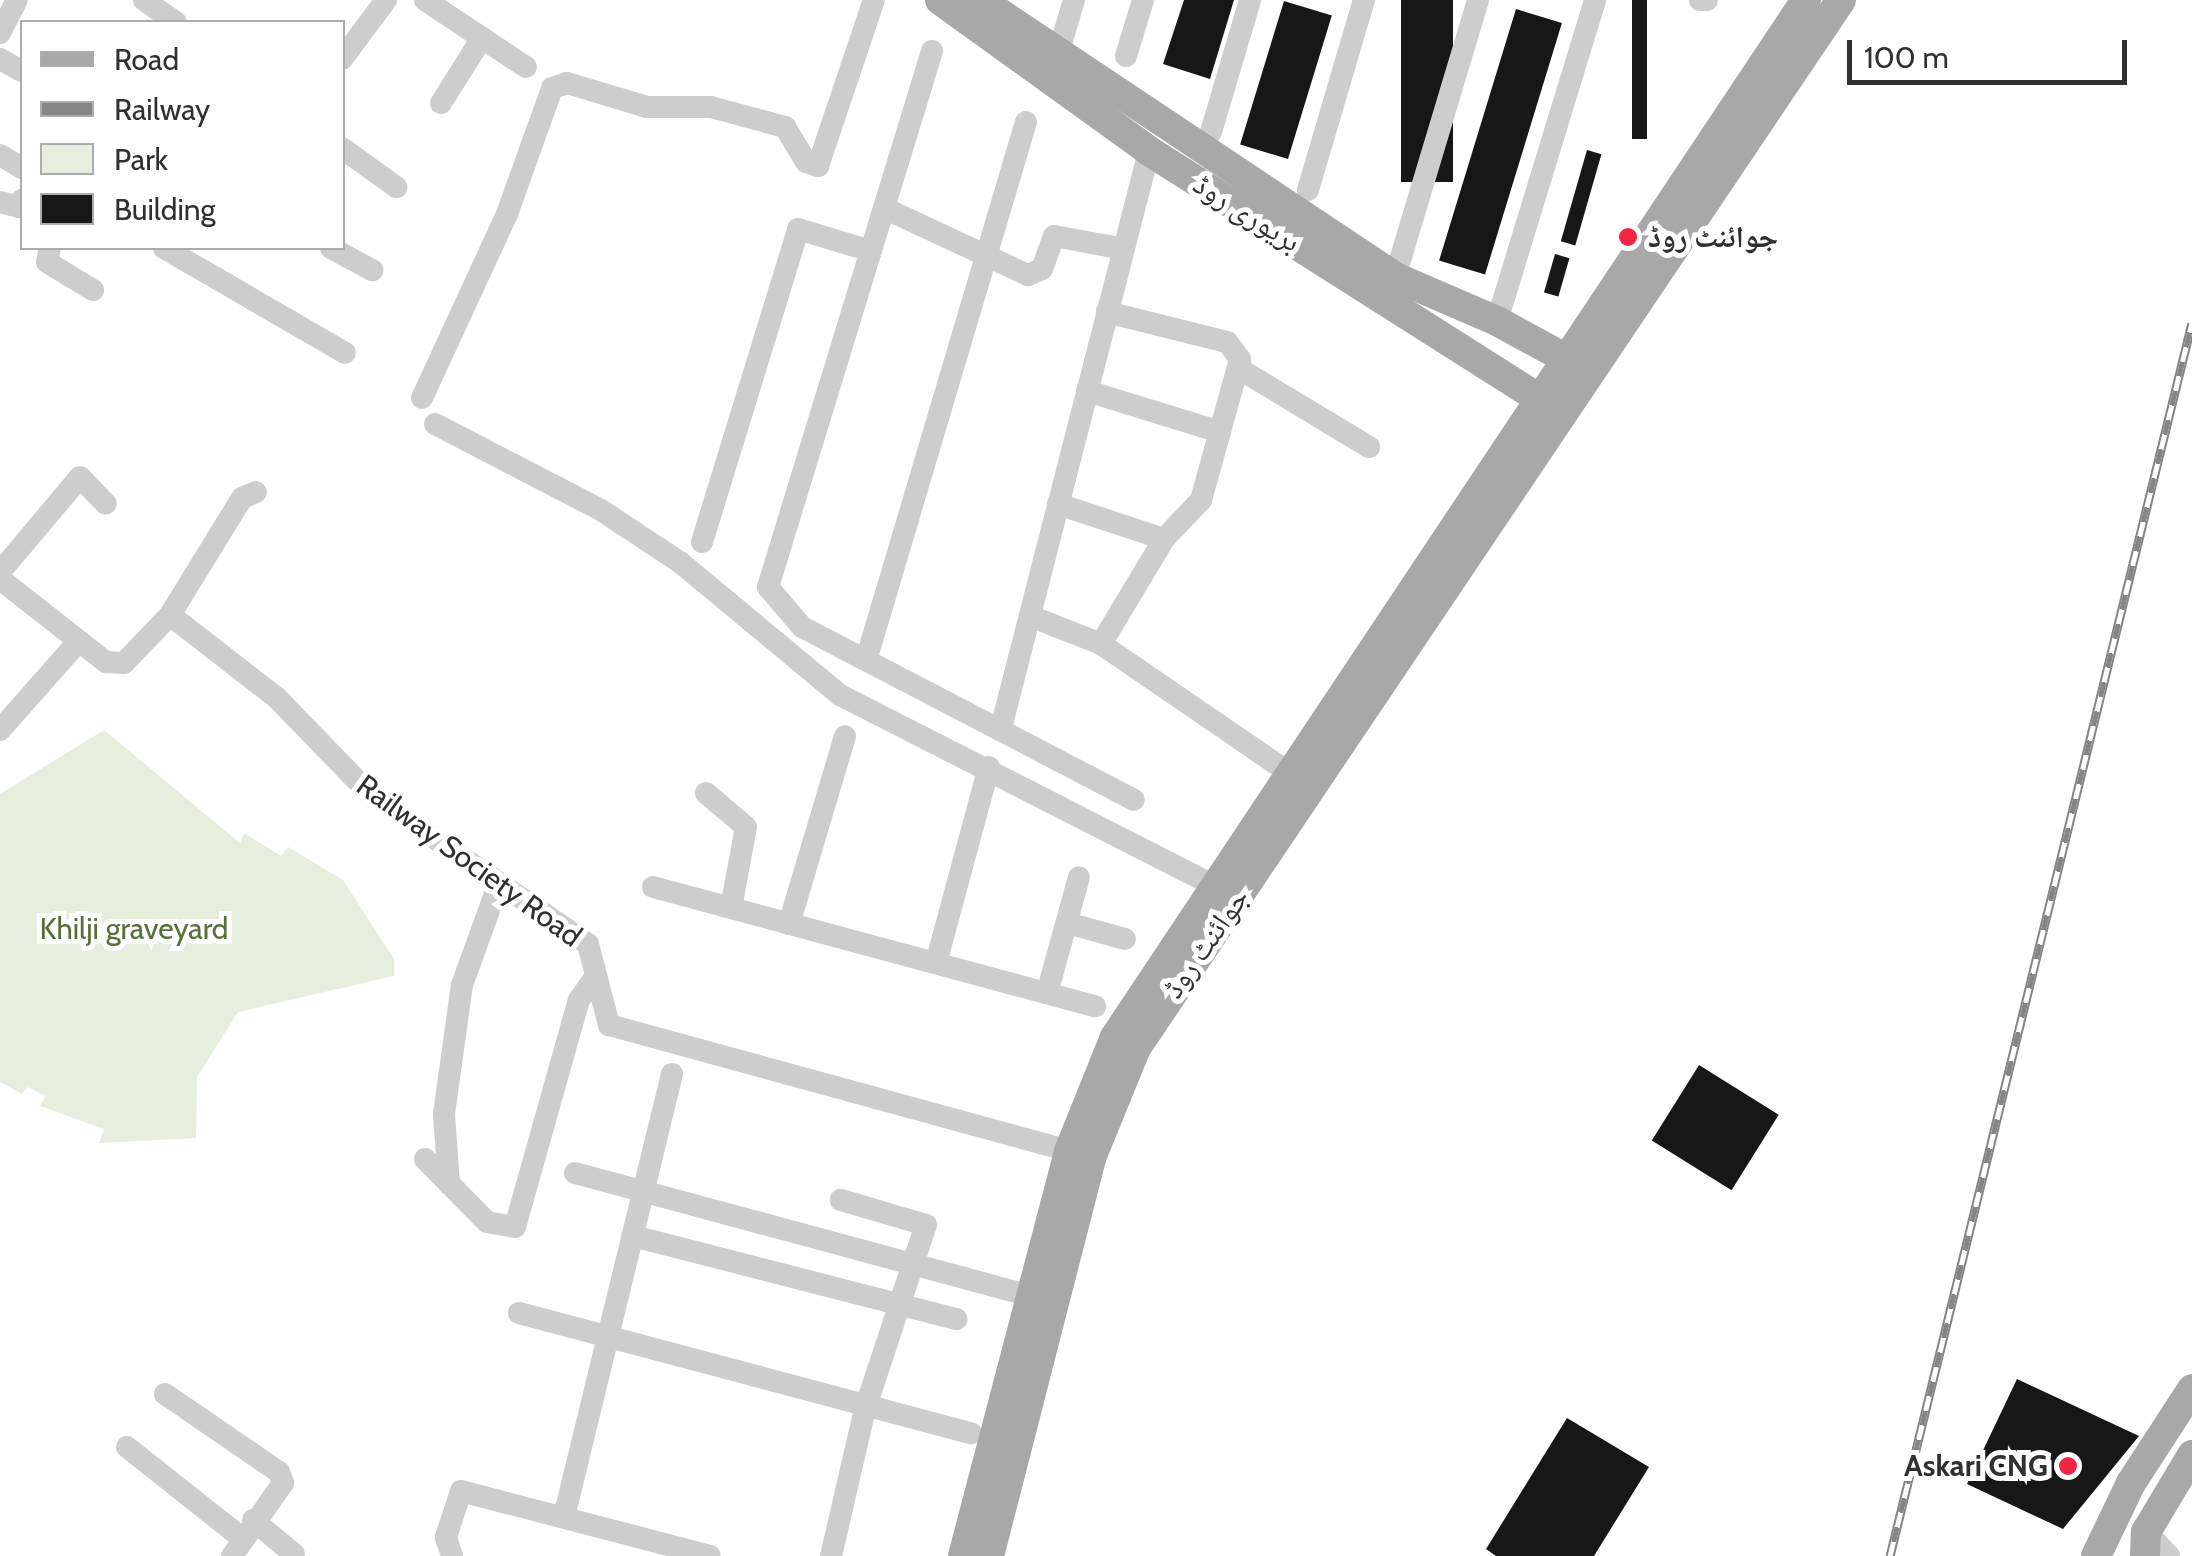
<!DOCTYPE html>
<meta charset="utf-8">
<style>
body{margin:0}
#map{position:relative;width:2192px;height:1556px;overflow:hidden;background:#fff;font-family:Cabin,"Noto Naskh Arabic",sans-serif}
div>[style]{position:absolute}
.green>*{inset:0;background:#e7eedd}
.building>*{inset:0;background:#171717;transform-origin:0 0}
.minor>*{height:22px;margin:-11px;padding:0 11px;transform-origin:11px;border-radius:11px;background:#cdcdcd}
.major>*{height:30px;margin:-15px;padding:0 15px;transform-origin:15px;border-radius:15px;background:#a8a8a8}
.rail>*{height:9px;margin-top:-4.5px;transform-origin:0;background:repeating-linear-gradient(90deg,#fff 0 15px,#858585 0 30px);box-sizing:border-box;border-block:2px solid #858585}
.dots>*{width:28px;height:28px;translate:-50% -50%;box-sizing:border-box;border:5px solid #fff;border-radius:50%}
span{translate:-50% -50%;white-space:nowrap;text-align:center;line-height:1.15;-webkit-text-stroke:10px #fff;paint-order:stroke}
.street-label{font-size:30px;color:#303030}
.poi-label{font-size:30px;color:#303030;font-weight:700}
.left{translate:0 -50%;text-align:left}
.right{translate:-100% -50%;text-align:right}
.park-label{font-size:30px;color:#577039}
.legend{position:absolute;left:20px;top:20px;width:325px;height:230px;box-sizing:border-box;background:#fff;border:2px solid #acacac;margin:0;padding:12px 18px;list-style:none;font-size:30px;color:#303030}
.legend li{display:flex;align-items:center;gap:20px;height:50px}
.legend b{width:50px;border:2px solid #acacac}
.scale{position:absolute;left:1847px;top:40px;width:280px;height:45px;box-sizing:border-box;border:5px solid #303030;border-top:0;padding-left:12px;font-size:30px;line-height:35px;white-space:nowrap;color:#303030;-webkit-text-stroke:8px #fff;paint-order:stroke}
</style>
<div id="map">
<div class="green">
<div style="clip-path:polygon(104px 730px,240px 843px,244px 833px,281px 856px,288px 847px,343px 880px,394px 959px,394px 976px,238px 1012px,197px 1077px,196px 1138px,99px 1143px,104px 1129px,40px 1106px,46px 1096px,27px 1087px,22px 1094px,0 1082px,0 794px)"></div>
</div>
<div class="building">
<div style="clip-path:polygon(1184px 0,1234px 0,1210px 79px,1163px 64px)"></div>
<div style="left:1401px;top:0;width:52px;height:182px"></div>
<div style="left:1632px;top:0;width:15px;height:139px"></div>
<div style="left:1284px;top:1px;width:50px;height:150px;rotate:17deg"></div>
<div style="left:1516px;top:9px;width:48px;height:263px;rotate:17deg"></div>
<div style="left:1587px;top:150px;width:15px;height:95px;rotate:16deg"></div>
<div style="left:1555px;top:254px;width:15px;height:40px;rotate:16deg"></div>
<div style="left:1699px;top:1065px;width:94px;height:89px;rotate:32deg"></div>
<div style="clip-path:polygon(2017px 1379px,2139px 1436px,2063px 1529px,1967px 1484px)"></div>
<div style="clip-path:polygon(1567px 1418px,1649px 1467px,1594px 1556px,1496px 1556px,1486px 1549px)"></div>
</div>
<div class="minor">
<div style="left:144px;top:0;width:39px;rotate:35deg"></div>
<div style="left:425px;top:0;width:121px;rotate:33.6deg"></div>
<div style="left:1700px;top:0;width:7px"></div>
<div style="left:0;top:33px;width:37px;rotate:-63deg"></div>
<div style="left:932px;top:51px;width:561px;rotate:107.01deg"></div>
<div style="left:768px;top:587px;width:52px;rotate:49.6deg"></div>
<div style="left:802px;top:627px;width:374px;rotate:27.5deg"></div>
<div style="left:1058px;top:54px;width:56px;rotate:-73.5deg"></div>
<div style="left:1126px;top:56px;width:59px;rotate:-73.1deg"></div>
<div style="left:0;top:59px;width:25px;rotate:29deg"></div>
<div style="left:342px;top:59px;width:74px;rotate:-53.3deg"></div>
<div style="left:441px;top:103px;width:77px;rotate:-57.8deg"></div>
<div style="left:1211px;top:132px;width:138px;rotate:-73.5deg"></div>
<div style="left:342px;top:148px;width:67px;rotate:35.8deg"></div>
<div style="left:0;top:155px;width:26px;rotate:31deg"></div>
<div style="left:1308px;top:190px;width:198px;rotate:-73.6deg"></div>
<div style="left:0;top:202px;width:20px;rotate:15deg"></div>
<div style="left:19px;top:207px;width:8px;rotate:-67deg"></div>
<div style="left:884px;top:208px;width:159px;rotate:25deg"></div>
<div style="left:1028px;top:275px;width:15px;rotate:-23deg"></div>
<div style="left:1042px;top:269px;width:35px;rotate:-70deg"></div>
<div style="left:1054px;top:236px;width:71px;rotate:10.5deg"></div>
<div style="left:50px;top:248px;width:14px;rotate:102deg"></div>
<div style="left:47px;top:262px;width:54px;rotate:31.3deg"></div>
<div style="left:164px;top:248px;width:209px;rotate:30.1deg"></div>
<div style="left:331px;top:248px;width:47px;rotate:28.2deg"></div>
<div style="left:1395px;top:277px;width:289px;rotate:-73.3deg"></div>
<div style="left:1497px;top:321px;width:336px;rotate:-73deg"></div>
<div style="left:1238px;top:368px;width:153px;rotate:31.1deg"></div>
<div style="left:1087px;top:391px;width:139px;rotate:17.1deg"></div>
<div style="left:422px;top:398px;width:203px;rotate:-65.2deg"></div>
<div style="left:507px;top:214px;width:134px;rotate:-70.3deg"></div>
<div style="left:552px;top:88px;width:16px;rotate:-18deg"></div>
<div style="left:567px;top:83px;width:84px;rotate:16.7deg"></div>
<div style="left:647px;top:107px;width:64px"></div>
<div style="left:711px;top:107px;width:77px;rotate:15.1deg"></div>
<div style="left:785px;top:127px;width:41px;rotate:59deg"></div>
<div style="left:806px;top:162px;width:13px;rotate:18deg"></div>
<div style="left:818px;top:166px;width:175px;rotate:-71.4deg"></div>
<div style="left:435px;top:424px;width:187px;rotate:27.4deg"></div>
<div style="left:601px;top:510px;width:96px;rotate:33.5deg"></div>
<div style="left:681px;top:563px;width:207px;rotate:39.7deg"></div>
<div style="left:840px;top:695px;width:424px;rotate:27deg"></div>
<div style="left:1058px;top:504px;width:112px;rotate:18.3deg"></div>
<div style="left:702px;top:542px;width:327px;rotate:-72.9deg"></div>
<div style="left:798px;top:229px;width:76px;rotate:16.8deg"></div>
<div style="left:0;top:572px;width:124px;rotate:-49.9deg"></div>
<div style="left:80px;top:477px;width:37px;rotate:46deg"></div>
<div style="left:0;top:579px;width:135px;rotate:38.1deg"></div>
<div style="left:106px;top:662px;width:18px;rotate:3deg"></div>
<div style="left:124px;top:663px;width:66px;rotate:-46.2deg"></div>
<div style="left:170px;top:615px;width:137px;rotate:-58.4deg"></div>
<div style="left:242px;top:498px;width:15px;rotate:-23deg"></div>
<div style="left:170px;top:615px;width:135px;rotate:37.8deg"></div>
<div style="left:277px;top:698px;width:132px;rotate:45.9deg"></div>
<div style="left:369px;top:793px;width:266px;rotate:34.6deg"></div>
<div style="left:588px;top:944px;width:84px;rotate:75.5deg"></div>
<div style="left:609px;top:1025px;width:492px;rotate:15.3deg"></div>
<div style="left:1030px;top:616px;width:76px;rotate:21.5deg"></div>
<div style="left:1101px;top:644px;width:230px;rotate:34.4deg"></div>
<div style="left:1101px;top:644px;width:122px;rotate:-59deg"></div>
<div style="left:1164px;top:539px;width:54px;rotate:-46.5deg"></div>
<div style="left:1201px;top:500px;width:146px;rotate:-74.5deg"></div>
<div style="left:1240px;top:359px;width:21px;rotate:-127deg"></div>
<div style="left:1227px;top:342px;width:124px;rotate:-166deg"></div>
<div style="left:867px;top:657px;width:558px;rotate:-73.45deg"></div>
<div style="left:1001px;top:728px;width:596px;rotate:-75.61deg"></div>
<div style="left:0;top:730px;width:116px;rotate:-48.5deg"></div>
<div style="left:706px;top:793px;width:52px;rotate:40.4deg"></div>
<div style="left:746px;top:827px;width:82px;rotate:100.5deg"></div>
<div style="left:653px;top:887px;width:458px;rotate:15.1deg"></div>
<div style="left:1067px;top:923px;width:60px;rotate:15.4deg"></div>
<div style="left:789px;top:924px;width:196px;rotate:-73.4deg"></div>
<div style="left:936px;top:963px;width:203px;rotate:-74.9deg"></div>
<div style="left:1047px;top:993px;width:120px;rotate:-74.6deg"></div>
<div style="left:425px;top:1159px;width:88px;rotate:45.5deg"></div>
<div style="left:487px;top:1222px;width:28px;rotate:10deg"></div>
<div style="left:515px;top:1227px;width:236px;rotate:-74.3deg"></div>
<div style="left:579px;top:1000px;width:29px;rotate:-55deg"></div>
<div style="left:575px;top:1173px;width:476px;rotate:15.1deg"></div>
<div style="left:449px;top:1184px;width:70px;rotate:-94.1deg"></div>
<div style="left:444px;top:1114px;width:130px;rotate:-82.1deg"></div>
<div style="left:462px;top:985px;width:109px;rotate:-70.1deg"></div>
<div style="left:633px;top:1236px;width:334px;rotate:14.4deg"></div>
<div style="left:519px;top:1313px;width:468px;rotate:14.9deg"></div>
<div style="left:165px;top:1394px;width:138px;rotate:34.4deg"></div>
<div style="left:279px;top:1472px;width:12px;rotate:70deg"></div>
<div style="left:283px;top:1483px;width:89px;rotate:124.9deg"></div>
<div style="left:127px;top:1447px;width:148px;rotate:38.4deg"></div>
<div style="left:564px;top:1517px;width:456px;rotate:-76.3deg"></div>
<div style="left:253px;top:1520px;width:53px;rotate:39.7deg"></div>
<div style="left:2146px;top:1532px;width:33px;rotate:46deg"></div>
<div style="left:452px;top:1556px;width:20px;rotate:-108deg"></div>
<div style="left:446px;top:1537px;width:48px;rotate:-71.9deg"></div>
<div style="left:461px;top:1491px;width:257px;rotate:14.6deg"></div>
<div style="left:831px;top:1556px;width:151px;rotate:-77deg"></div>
<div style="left:865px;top:1409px;width:194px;rotate:-71.7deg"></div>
<div style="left:926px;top:1225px;width:89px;rotate:-163.6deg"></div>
</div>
<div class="major">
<div style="left:940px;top:0;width:258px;rotate:35.8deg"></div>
<div style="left:1149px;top:151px;width:487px;rotate:32.4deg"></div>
<div style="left:980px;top:0;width:499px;rotate:33.7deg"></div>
<div style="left:1395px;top:277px;width:111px;rotate:23.3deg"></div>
<div style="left:1497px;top:321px;width:102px;rotate:28.6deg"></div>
<div style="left:963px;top:1556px;width:419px;rotate:-75.3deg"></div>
<div style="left:1069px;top:1151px;width:123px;rotate:-68deg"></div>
<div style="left:1115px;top:1037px;width:1246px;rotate:-56.32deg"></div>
<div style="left:989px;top:1556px;width:411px;rotate:-75.6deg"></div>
<div style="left:1091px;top:1158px;width:119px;rotate:-67.8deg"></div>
<div style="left:1136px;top:1048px;width:1263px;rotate:-56.07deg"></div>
<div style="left:2096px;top:1556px;width:81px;rotate:-64.4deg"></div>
<div style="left:2131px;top:1483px;width:112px;rotate:-57deg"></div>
<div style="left:2145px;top:1556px;width:24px;rotate:-88deg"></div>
<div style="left:2146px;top:1532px;width:90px;rotate:-59.1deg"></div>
</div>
<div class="rail">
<div style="left:1890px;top:1556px;width:1269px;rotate:-76.24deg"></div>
</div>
<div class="dots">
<div style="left:1628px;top:237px;background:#f32544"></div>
<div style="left:2068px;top:1466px;background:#f32544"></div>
</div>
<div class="street-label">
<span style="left:1247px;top:213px;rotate:32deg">بریوری روڈ</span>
<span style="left:469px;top:861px;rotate:36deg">Railway Society Road</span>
<span style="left:1206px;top:943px;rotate:-55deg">جوائنٹ روڈ</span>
</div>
<div class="poi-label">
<span class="left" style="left:1648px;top:237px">جوائنٹ روڈ</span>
<span class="right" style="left:2048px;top:1466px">Askari CNG</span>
</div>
<div class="park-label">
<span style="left:134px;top:929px">Khilji graveyard</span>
</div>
<ul class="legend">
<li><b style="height:12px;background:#a8a8a8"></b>Road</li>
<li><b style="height:12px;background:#858585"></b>Railway</li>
<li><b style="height:28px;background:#e7eedd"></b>Park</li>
<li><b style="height:28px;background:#171717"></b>Building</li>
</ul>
<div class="scale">100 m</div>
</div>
